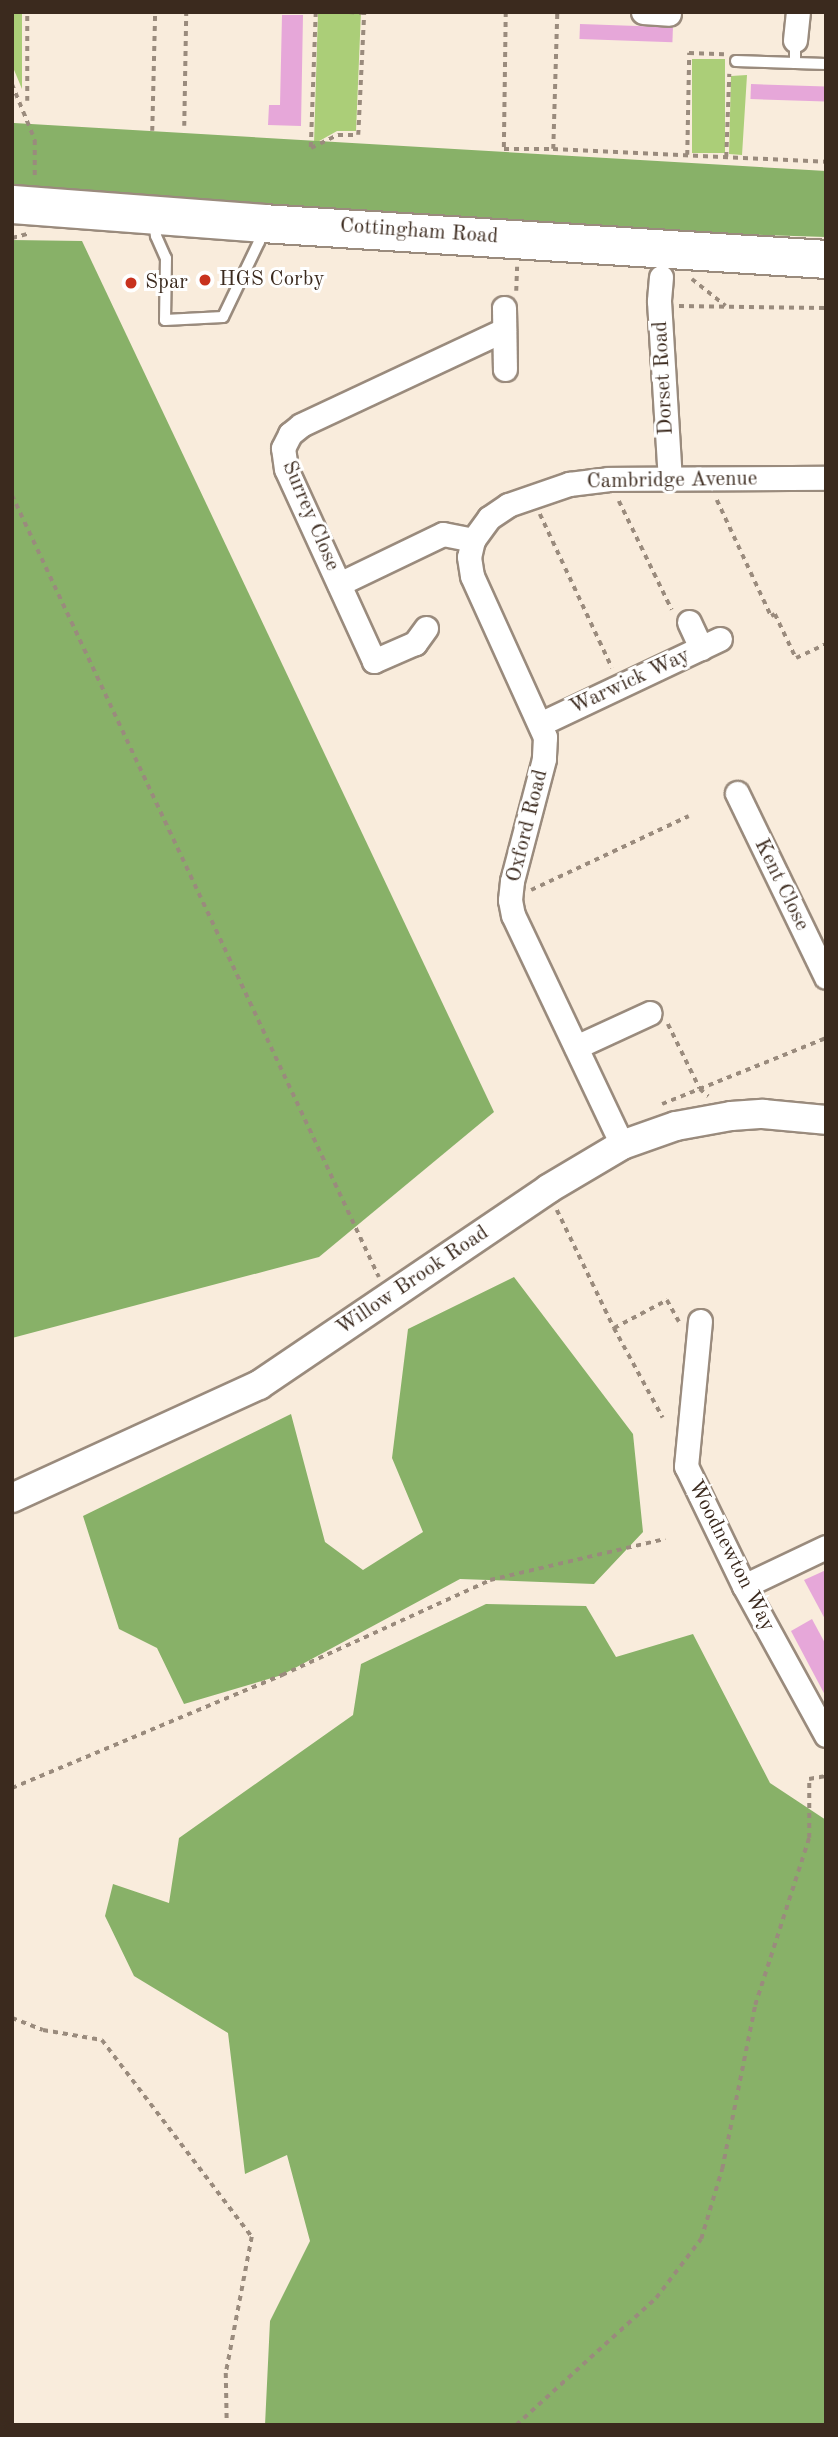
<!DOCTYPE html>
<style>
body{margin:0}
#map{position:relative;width:838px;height:2437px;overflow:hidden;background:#f9ecdc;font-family:"Old Standard TT",serif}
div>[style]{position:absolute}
.green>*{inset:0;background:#abce78;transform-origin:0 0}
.forest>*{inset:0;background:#88b168}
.building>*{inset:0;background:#e6a7d9;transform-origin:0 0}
.path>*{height:3.5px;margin-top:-1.75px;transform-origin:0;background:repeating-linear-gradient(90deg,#9a8b7d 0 5px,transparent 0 10px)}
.roads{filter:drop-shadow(2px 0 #9a8b7d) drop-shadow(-2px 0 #9a8b7d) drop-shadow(0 2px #9a8b7d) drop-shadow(0 -2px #9a8b7d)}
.service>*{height:10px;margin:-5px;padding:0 5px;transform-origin:5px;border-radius:5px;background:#fff}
.minor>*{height:23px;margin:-11.5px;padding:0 11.5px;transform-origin:11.5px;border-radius:11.5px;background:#fff}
.tertiary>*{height:28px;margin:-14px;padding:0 14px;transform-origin:14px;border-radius:14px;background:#fff}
.trunk>*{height:37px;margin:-18.5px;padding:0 18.5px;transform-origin:18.5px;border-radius:18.5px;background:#fff}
.dots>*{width:19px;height:19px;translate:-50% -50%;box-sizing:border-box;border:4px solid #fff;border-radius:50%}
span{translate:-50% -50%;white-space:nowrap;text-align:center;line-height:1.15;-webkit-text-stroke:6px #fff;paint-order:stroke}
.street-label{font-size:21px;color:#3b2a1e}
.poi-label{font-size:21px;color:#3b2a1e}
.left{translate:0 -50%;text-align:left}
.frame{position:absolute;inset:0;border:14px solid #3b2a1e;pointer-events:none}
</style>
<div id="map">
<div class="green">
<div style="clip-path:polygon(12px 12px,22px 12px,22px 89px,12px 65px)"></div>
<div style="clip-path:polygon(318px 12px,361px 12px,356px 131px,337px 131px,314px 144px)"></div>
<div style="left:692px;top:59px;width:33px;height:94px"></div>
<div style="clip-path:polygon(747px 75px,742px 155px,729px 154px,731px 76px)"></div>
</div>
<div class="forest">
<div style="clip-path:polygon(12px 120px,14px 123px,826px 171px,826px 237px,661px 232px,12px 187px)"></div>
<div style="clip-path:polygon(12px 240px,82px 241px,494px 1112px,319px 1257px,12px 1338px)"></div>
<div style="clip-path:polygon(514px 1277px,633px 1434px,643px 1532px,594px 1584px,460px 1579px,282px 1675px,184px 1704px,157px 1648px,119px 1629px,83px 1516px,291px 1414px,325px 1542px,363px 1570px,423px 1532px,392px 1458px,408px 1329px)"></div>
<div style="clip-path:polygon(486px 1604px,586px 1606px,616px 1657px,693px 1634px,770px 1783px,826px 1820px,826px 2425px,265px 2425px,270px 2321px,310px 2241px,287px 2155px,245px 2174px,228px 2033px,134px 1976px,105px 1916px,113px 1884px,169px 1903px,179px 1838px,353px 1715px,361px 1664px)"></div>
</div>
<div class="building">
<div style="clip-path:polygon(282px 15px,303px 15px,301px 126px,268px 125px,269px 105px,280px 105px)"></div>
<div style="left:580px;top:24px;width:93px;height:15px;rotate:2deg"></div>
<div style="left:751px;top:84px;width:75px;height:15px;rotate:2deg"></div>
<div style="clip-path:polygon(826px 1570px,826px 1621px,804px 1580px)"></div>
<div style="clip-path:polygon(812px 1619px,826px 1645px,826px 1697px,791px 1631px)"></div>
</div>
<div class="path">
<div style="left:316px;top:12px;width:136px;rotate:92.1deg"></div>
<div style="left:311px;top:148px;width:30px;rotate:-26deg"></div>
<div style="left:338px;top:135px;width:20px"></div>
<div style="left:358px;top:135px;width:123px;rotate:-87.2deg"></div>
<div style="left:349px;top:12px;width:15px;rotate:4deg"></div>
<div style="left:506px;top:12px;width:137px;rotate:90.8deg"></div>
<div style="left:504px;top:149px;width:49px"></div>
<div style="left:553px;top:149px;width:137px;rotate:-88.3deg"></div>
<div style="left:12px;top:84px;width:61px;rotate:67.7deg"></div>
<div style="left:35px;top:140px;width:39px;rotate:90deg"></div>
<div style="left:27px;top:101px;width:89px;rotate:-90deg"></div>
<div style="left:184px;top:126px;width:114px;rotate:-89deg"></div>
<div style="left:152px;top:131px;width:119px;rotate:-88.6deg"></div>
<div style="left:553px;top:149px;width:273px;rotate:2.7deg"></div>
<div style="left:687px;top:155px;width:102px;rotate:-88.9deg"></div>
<div style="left:689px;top:53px;width:35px;rotate:2deg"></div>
<div style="left:726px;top:157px;width:83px;rotate:-87.9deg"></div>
<div style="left:12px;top:238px;width:16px;rotate:-15deg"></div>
<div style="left:692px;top:279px;width:43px;rotate:38.5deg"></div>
<div style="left:516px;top:291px;width:24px;rotate:-88deg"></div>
<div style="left:679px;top:306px;width:147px;rotate:0.8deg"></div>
<div style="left:12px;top:495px;width:864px;rotate:64.86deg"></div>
<div style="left:717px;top:500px;width:128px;rotate:65deg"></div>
<div style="left:771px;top:616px;width:4px;rotate:-27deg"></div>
<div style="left:775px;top:614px;width:49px;rotate:64.5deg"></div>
<div style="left:796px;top:658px;width:33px;rotate:-25deg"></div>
<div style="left:619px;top:501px;width:121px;rotate:64.1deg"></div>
<div style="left:540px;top:514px;width:170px;rotate:64.9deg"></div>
<div style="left:531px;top:890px;width:174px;rotate:-25.1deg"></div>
<div style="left:668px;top:1024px;width:72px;rotate:63.8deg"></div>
<div style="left:700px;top:1089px;width:11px;rotate:41deg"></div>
<div style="left:662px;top:1104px;width:177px;rotate:-21.9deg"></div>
<div style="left:557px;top:1210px;width:131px;rotate:64.2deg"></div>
<div style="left:614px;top:1328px;width:60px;rotate:-27.8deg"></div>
<div style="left:667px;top:1300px;width:25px;rotate:61deg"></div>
<div style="left:614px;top:1328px;width:102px;rotate:61.4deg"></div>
<div style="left:12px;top:1788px;width:293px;rotate:-22.7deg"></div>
<div style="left:282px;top:1675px;width:229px;rotate:-24.5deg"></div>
<div style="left:490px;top:1580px;width:180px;rotate:-13.2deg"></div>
<div style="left:12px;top:2018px;width:33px;rotate:21deg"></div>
<div style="left:43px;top:2030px;width:60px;rotate:9.6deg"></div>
<div style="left:102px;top:2040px;width:248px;rotate:52.7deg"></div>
<div style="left:252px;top:2237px;width:138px;rotate:100.8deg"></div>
<div style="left:226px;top:2373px;width:52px;rotate:88.9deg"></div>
<div style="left:516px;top:2425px;width:189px;rotate:-42.2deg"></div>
<div style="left:656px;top:2298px;width:74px;rotate:-52.7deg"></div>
<div style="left:701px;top:2239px;width:73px;rotate:-73.3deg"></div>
<div style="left:722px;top:2169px;width:167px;rotate:-78.6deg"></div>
<div style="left:755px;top:2005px;width:176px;rotate:-72.1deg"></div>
<div style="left:809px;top:1838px;width:59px;rotate:-90deg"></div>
<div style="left:809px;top:1779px;width:17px;rotate:-10deg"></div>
</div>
<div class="roads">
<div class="service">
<div style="left:795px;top:40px;width:23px;rotate:90deg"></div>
<div style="left:795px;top:63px;width:31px;rotate:2deg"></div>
<div style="left:736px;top:61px;width:59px;rotate:1.9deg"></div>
<div style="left:154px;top:220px;width:16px;rotate:83deg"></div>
<div style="left:156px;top:236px;width:24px;rotate:66deg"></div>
<div style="left:166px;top:258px;width:62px;rotate:90.9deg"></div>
<div style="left:165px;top:320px;width:58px;rotate:-3deg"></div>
<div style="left:223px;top:317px;width:83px;rotate:-64.4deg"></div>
<div style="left:259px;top:242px;width:12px;rotate:-81deg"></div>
</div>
<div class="minor">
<div style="left:643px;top:12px;width:26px;rotate:4deg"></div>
<div style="left:795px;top:40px;width:28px;rotate:-84deg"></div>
<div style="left:661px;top:277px;width:24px;rotate:95deg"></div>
<div style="left:659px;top:301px;width:178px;rotate:86.5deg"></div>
<div style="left:504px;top:308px;width:61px;rotate:89.1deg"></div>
<div style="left:473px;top:540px;width:17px;rotate:103deg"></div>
<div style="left:469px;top:557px;width:19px;rotate:81deg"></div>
<div style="left:472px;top:576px;width:177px;rotate:65.6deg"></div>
<div style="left:545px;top:737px;width:22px;rotate:93deg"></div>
<div style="left:544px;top:759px;width:126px;rotate:104.7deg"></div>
<div style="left:512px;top:881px;width:19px;rotate:96deg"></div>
<div style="left:510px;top:900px;width:15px;rotate:79deg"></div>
<div style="left:513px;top:915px;width:255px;rotate:64.6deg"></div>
<div style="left:339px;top:584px;width:115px;rotate:-25.7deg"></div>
<div style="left:443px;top:534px;width:31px;rotate:11deg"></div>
<div style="left:473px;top:540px;width:27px;rotate:-54deg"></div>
<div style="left:489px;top:518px;width:23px;rotate:-34deg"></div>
<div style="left:508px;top:505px;width:65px;rotate:-19deg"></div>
<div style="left:569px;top:484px;width:39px;rotate:-7deg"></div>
<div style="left:608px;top:479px;width:218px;rotate:-0.3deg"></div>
<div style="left:689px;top:622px;width:29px;rotate:65deg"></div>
<div style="left:426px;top:628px;width:19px;rotate:126deg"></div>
<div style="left:415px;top:643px;width:45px;rotate:156.3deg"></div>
<div style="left:374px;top:661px;width:211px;rotate:-114.6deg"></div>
<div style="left:286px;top:469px;width:21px;rotate:-98deg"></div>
<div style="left:283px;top:448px;width:16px;rotate:-63deg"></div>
<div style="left:290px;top:434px;width:14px;rotate:-39deg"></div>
<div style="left:301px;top:425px;width:224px;rotate:-25.1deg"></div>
<div style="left:540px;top:724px;width:199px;rotate:-25.3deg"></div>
<div style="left:737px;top:793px;width:204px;rotate:64.2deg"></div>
<div style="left:576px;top:1047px;width:81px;rotate:-24.7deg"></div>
<div style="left:700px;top:1321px;width:146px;rotate:95.5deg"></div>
<div style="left:686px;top:1466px;width:133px;rotate:64.2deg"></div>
<div style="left:744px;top:1586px;width:170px;rotate:61.2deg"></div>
<div style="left:744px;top:1586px;width:91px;rotate:-25.4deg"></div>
</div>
<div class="tertiary">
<div style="left:12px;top:1498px;width:272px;rotate:-24.6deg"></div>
<div style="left:259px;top:1385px;width:349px;rotate:-34.1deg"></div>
<div style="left:548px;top:1189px;width:86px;rotate:-30.7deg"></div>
<div style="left:622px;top:1145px;width:57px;rotate:-19.4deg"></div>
<div style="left:676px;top:1126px;width:56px;rotate:-10.3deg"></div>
<div style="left:731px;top:1116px;width:32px;rotate:-4deg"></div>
<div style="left:763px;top:1114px;width:63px;rotate:5.4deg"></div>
</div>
<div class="trunk">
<div style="left:12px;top:204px;width:251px;rotate:4.3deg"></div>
<div style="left:262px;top:223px;width:565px;rotate:3.65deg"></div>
</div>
</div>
<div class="dots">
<div style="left:205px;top:280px;background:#c8321e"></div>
<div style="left:131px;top:283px;background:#c8321e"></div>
</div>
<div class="street-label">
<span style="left:419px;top:232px;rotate:4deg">Cottingham Road</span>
<span style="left:664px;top:378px;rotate:-93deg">Dorset Road</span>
<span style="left:672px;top:481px;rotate:-1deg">Cambridge Avenue</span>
<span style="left:310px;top:516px;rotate:67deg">Surrey Close</span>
<span style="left:630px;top:682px;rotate:-25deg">Warwick Way</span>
<span style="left:528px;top:826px;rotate:-76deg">Oxford Road</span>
<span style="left:781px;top:885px;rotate:64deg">Kent Close</span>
<span style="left:413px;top:1281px;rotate:-34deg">Willow Brook Road</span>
<span style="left:731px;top:1556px;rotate:63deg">Woodnewton Way</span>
</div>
<div class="poi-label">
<span class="left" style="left:219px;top:280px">HGS Corby</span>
<span class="left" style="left:145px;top:283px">Spar</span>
</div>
<div class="frame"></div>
</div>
